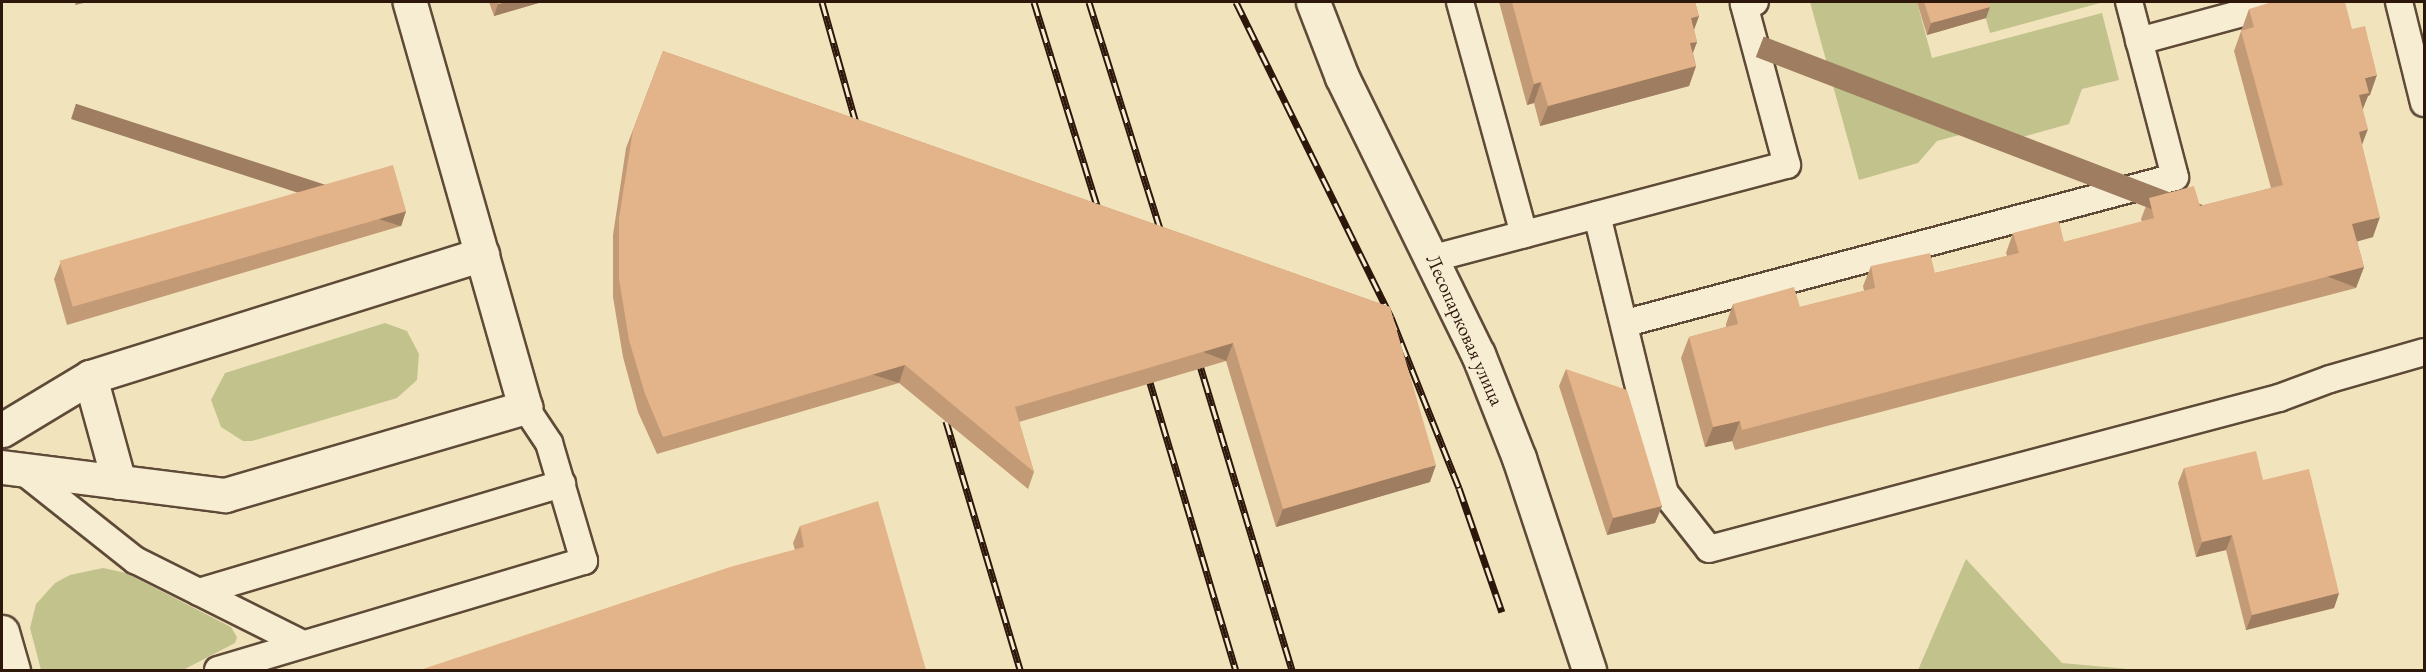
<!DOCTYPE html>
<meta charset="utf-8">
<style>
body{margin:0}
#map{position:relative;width:2426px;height:672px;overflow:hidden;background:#f1e4bc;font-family:"EB Garamond",serif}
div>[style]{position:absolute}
.green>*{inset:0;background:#c1c28c}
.roads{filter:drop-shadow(2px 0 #5e4a37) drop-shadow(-2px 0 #5e4a37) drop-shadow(0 2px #5e4a37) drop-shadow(0 -2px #5e4a37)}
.lane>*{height:26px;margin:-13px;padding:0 13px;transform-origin:13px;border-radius:13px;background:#f6edd3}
.street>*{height:33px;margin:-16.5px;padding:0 16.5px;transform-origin:16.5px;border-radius:16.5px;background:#f6edd3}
.secondary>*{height:33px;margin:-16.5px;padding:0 16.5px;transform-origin:16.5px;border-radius:16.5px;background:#f6edd3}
.rail>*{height:7px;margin-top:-3.5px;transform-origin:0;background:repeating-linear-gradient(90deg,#f6edd3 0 14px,#2d170b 0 28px);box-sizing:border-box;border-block:2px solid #2d170b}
.wall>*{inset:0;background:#c39a76}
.shaded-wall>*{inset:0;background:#9f7d60;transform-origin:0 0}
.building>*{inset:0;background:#e3b389;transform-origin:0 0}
span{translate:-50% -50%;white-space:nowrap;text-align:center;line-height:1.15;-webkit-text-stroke:5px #f6edd3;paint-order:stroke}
.street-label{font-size:20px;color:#2d170b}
.frame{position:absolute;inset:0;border:3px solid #2d170b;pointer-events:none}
</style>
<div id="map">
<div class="green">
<div style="clip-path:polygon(1810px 2px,1917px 2px,1932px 58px,2102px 13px,2119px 80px,2082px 89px,2069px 124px,1989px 146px,1963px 134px,1937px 141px,1918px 163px,1859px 180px)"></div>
<div style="clip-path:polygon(1981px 2px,2099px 2px,2100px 3px,1990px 33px)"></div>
<div style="clip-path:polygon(385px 323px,407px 331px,419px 354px,417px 380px,397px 398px,252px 441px,243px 441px,221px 427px,211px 400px,225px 373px)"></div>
<div style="clip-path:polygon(1966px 559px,2062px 663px,2139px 670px,1918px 670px)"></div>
<div style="clip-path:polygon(103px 568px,126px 573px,231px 627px,237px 637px,235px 643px,183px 670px,41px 670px,30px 628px,36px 604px,55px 583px,70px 575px)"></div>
</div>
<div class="roads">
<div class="lane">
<div style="left:1460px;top:2px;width:241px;rotate:74.6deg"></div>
<div style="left:2399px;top:2px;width:104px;rotate:76.1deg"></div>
<div style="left:2139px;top:41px;width:150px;rotate:-15.1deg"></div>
<div style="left:1597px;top:215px;width:286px;rotate:76.3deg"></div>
<div style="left:1665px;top:493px;width:71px;rotate:51.8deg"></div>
<div style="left:1709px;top:549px;width:590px;rotate:-14.84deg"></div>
<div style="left:2279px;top:398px;width:54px;rotate:-20.4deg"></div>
<div style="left:2330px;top:379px;width:98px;rotate:-16deg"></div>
<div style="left:1434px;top:258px;width:365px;rotate:-14.8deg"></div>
<div style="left:1787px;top:165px;width:167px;rotate:-105deg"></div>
<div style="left:1744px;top:4px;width:11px;rotate:-10deg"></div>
<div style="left:1626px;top:323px;width:568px;rotate:-14.89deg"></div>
<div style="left:2175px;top:177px;width:181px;rotate:-104.7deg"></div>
<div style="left:20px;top:469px;width:147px;rotate:38.4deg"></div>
<div style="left:135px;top:560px;width:188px;rotate:26.6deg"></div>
<div style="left:199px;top:592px;width:379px;rotate:-16.6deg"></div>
<div style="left:218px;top:670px;width:382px;rotate:-16.6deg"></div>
<div style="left:584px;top:561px;width:123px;rotate:-106.5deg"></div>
<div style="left:549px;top:443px;width:43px;rotate:-123.7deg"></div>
</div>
<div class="street">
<div style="left:1313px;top:2px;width:80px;rotate:68.9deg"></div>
<div style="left:1342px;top:77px;width:309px;rotate:63.9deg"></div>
<div style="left:1478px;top:354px;width:112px;rotate:68.5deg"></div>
<div style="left:1519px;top:458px;width:223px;rotate:71.7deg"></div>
</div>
<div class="secondary">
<div style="left:90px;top:377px;width:109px;rotate:74.6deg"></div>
<div style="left:2px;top:430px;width:103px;rotate:-31.1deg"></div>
<div style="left:90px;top:377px;width:411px;rotate:-17.4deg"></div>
<div style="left:2px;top:467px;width:225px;rotate:7.2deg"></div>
<div style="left:225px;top:495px;width:313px;rotate:-16.3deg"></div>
<div style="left:525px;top:407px;width:421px;rotate:-105.9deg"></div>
<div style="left:2px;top:632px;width:40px;rotate:74deg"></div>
</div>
</div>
<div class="rail">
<div style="left:822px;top:2px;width:137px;rotate:74.3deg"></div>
<div style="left:1034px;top:2px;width:227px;rotate:72.8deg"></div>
<div style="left:1089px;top:2px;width:251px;rotate:72.6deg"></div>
<div style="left:1236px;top:2px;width:351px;rotate:63.8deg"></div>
<div style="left:1391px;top:317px;width:184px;rotate:68.3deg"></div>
<div style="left:1459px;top:488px;width:131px;rotate:70.9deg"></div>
<div style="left:1196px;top:352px;width:332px;rotate:73.2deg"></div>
<div style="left:1146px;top:369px;width:314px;rotate:73.4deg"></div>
<div style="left:946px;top:421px;width:260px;rotate:73.4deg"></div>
</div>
<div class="wall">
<div style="clip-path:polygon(489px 2px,542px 2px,494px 16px)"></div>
<div style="clip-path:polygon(1499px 2px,1695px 2px,1699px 16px,1694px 30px,1697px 42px,1693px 53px,1696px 66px,1689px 86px,1540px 126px,1534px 103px,1527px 105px)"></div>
<div style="clip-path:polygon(1917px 2px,1989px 2px,1986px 18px,1927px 35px)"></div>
<div style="clip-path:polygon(2249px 9px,2370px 95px,2368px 96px,2363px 109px,2362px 145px,2373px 237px,2357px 241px,2364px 267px,2356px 288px,1735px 450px,1732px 441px,1705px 447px,1681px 358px,1689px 337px,1726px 327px,1726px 324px,1733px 304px,1800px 307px,1864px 291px,1863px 286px,1871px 266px,1935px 273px,2007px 256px,2006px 253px,2013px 233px,2064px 242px,2142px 222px,2141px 219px,2149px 198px,2200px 206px,2271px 188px,2234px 51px)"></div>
<div style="clip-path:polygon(663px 51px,1390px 307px,1430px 482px,1276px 527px,1226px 361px,1019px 422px,1034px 472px,1028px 489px,899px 383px,657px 454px,638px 412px,623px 357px,613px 297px,613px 235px,626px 148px)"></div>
<div style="clip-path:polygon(406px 211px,401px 226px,67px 325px,54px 279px,60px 264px)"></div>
<div style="clip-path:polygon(1566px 369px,1662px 506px,1655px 523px,1607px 535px,1559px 386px)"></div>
<div style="clip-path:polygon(2184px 468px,2263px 480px,2339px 593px,2334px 608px,2246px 630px,2226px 550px,2196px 557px,2178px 483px)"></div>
<div style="clip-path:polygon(800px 526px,926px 670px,795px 550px,793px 543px)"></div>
</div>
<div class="shaded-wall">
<div style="clip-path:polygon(76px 2px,88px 2px,75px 5px)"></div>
<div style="clip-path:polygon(507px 2px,542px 2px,494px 16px,498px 4px)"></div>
<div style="clip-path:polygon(1990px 7px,1986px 18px,1927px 35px,1931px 23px)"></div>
<div style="clip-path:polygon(1699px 16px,1691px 37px,1691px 18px)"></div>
<div style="clip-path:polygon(1697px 42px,1689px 62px,1690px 43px)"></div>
<div style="clip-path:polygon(1696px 66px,1689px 86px,1540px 126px,1548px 106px)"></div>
<div style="clip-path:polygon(2377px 75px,2370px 95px,2368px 96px,2361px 113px,2352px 115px,2365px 78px)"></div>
<div style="clip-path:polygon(1541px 82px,1534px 103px,1527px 105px,1534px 84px)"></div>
<div style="clip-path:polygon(2368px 129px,2360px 150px,2359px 132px)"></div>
<div style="left:406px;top:211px;width:16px;height:347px;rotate:108deg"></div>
<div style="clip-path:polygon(2380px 217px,2373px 237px,2345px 245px,2352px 224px)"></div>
<div style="left:2364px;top:267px;width:22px;height:643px;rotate:111deg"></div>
<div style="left:1233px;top:343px;width:19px;height:227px;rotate:111deg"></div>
<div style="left:905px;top:365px;width:19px;height:252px;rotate:108deg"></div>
<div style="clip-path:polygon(1740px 421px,1732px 441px,1705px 447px,1713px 427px)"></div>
<div style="clip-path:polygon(1436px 465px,1430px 482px,1276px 527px,1283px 509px)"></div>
<div style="clip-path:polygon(1662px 506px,1655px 523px,1607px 535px,1613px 518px)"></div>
<div style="clip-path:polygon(2232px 535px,2226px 550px,2196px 557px,2202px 542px)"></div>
<div style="clip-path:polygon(2339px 593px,2334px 608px,2246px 630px,2252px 615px)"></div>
</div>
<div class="building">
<div style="clip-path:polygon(497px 2px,507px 2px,498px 4px)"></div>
<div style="clip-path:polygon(1512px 2px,1695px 2px,1699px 16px,1691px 18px,1697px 42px,1690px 43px,1696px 66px,1548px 106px,1541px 82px,1534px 84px)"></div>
<div style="clip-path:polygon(1924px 2px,1989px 2px,1990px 7px,1931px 23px)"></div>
<div style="clip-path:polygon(2272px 2px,2345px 2px,2352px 29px,2365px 26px,2377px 75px,2365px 78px,2369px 93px,2359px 95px,2368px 129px,2359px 132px,2380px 217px,2352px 224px,2364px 267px,1742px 430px,1740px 421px,1713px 427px,1689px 337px,1738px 324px,1733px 304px,1794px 287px,1800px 307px,1875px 288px,1871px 266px,1930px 253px,1935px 273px,2019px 253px,2013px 233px,2059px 221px,2064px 242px,2154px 218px,2149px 198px,2194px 186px,2200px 206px,2283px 185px,2241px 31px,2254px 27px,2249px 9px)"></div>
<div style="clip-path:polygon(663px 51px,1390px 307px,1436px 465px,1283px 509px,1233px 343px,1015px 407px,1034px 472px,905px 365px,663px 437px,645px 394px,629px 340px,619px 279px,619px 218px,633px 130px)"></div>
<div style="left:393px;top:165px;width:48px;height:347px;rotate:74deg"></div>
<div style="clip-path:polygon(1566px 369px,1627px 390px,1662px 506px,1613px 518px)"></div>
<div style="clip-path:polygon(2256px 451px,2263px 480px,2309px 469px,2339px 593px,2252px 615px,2232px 535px,2202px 542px,2184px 468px)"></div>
<div style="clip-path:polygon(878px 501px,926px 670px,420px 670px,730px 567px,804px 547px,800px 526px)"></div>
</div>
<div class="street-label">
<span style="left:1465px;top:330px;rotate:66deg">Лесопарковая улица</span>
</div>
<div class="frame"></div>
</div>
